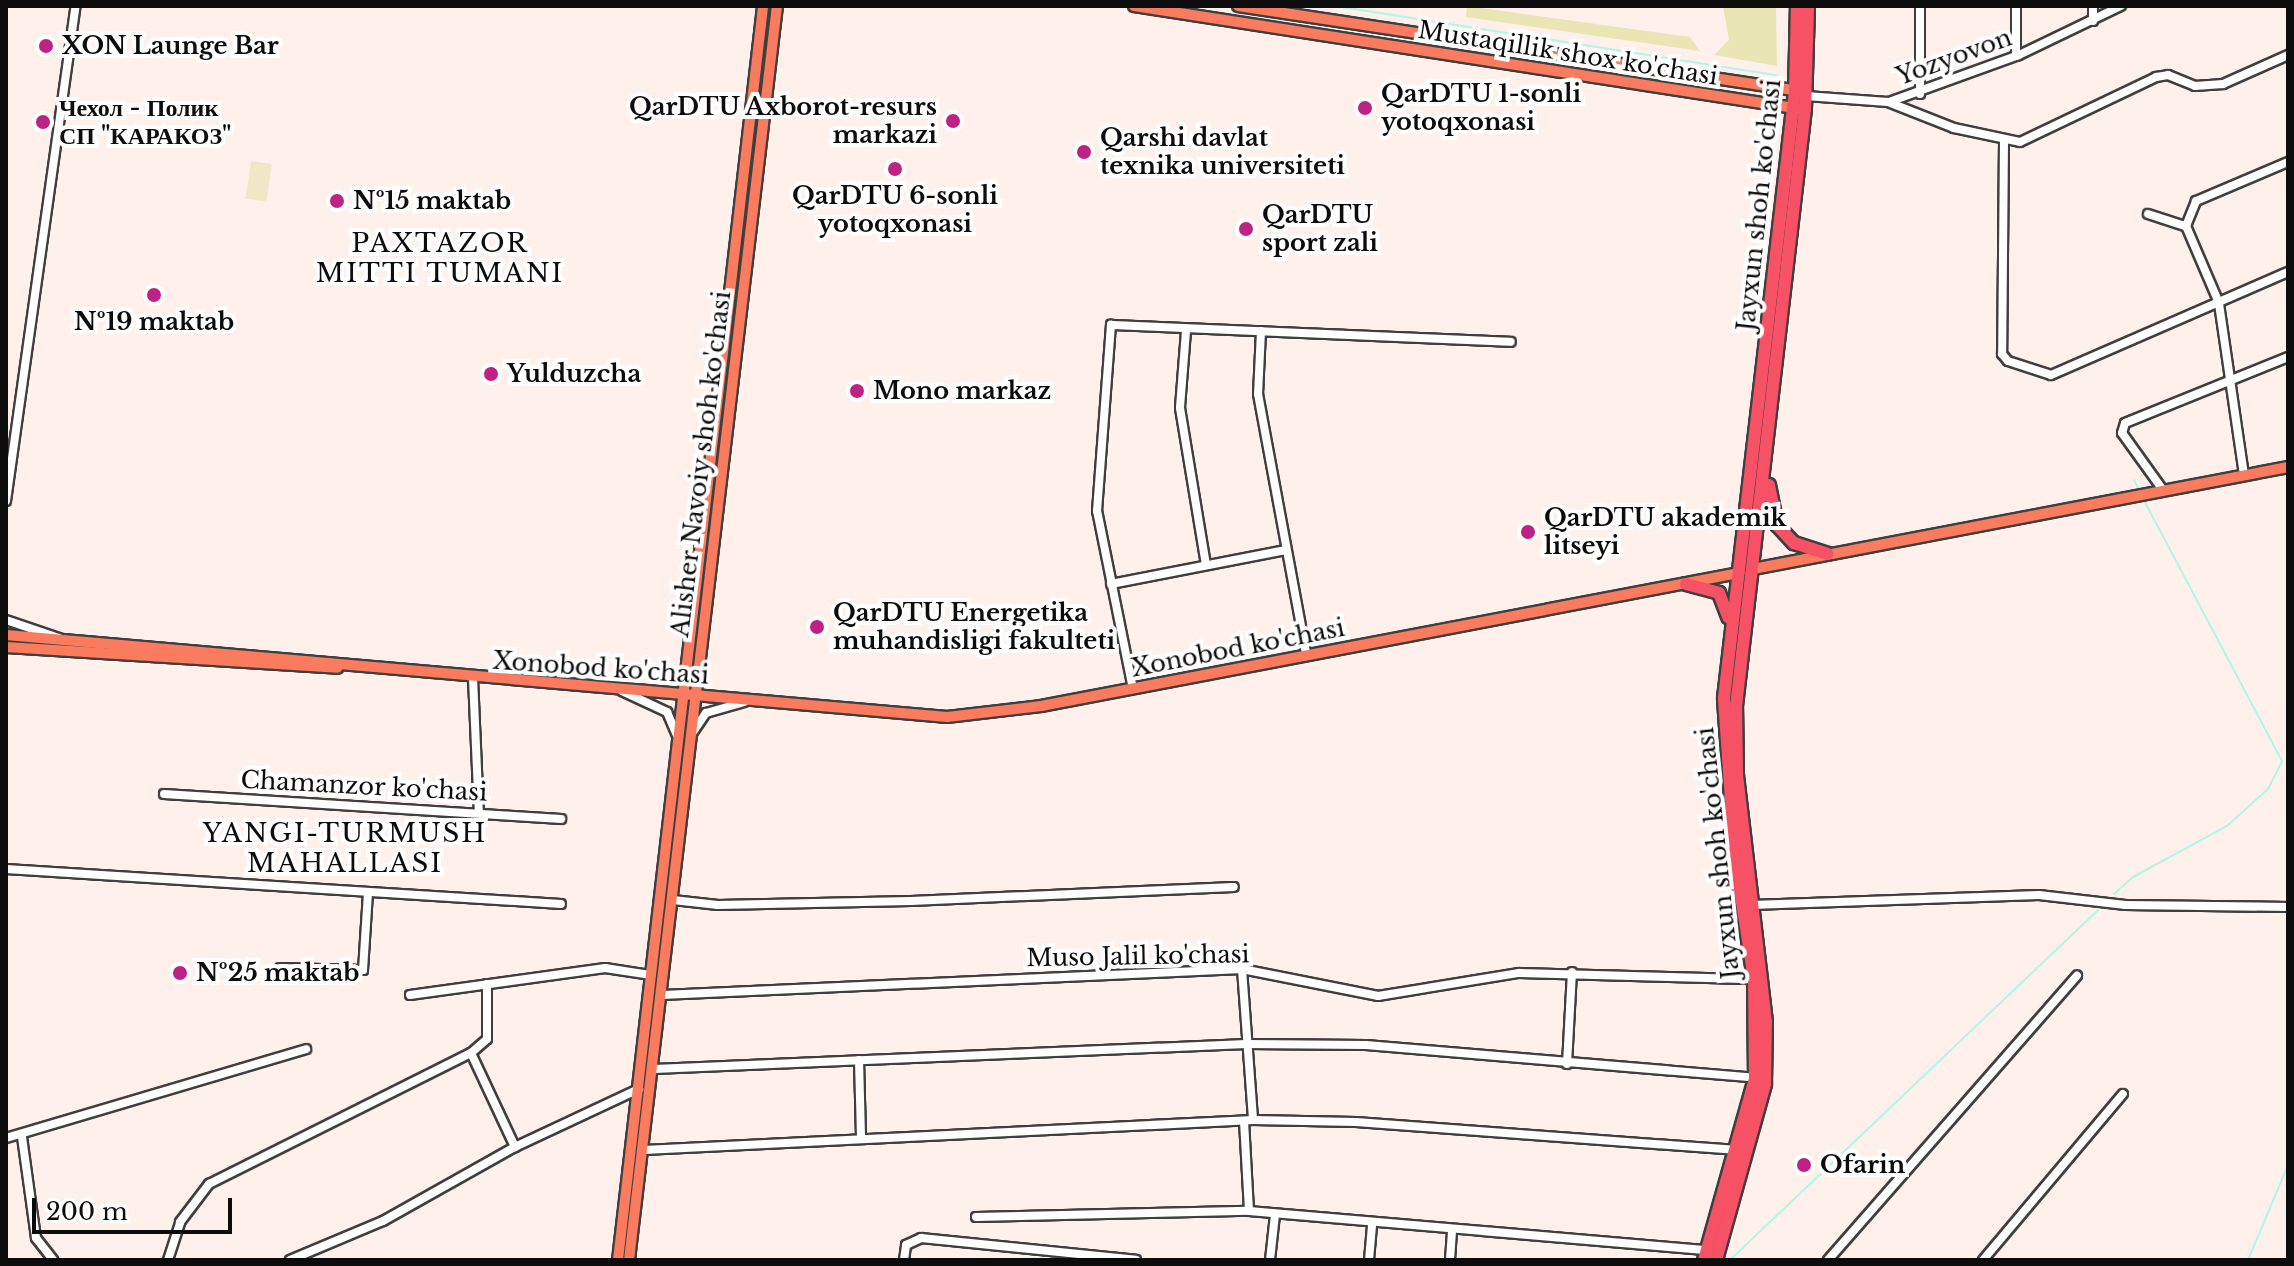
<!DOCTYPE html>
<meta charset="utf-8">
<style>
body{margin:0}
#map{position:relative;width:2294px;height:1266px;overflow:hidden;background:#fff0eb;font-family:"Libre Baskerville",serif}
div>[style]{position:absolute}
.green>*{inset:0;background:#eae5b5}
.pitch>*{inset:0;background:#f1e7c7;transform-origin:0 0}
.stream>*{height:2px;margin:-1px;padding:0 1px;transform-origin:1px;border-radius:1px;background:#aff7e9}
.roads{filter:drop-shadow(2px 0 #3f3f3f) drop-shadow(-2px 0 #3f3f3f) drop-shadow(0 2px #3f3f3f) drop-shadow(0 -2px #3f3f3f)}
.minor>*{height:8px;margin:-4px;padding:0 4px;transform-origin:4px;border-radius:4px;background:#fff}
.major>*{height:10px;margin:-5px;padding:0 5px;transform-origin:5px;border-radius:5px;background:#fb7b5f}
.highway>*{height:12px;margin:-6px;padding:0 6px;transform-origin:6px;border-radius:6px;background:#f75165}
.dots>*{width:22px;height:22px;translate:-50% -50%;box-sizing:border-box;border:4px solid #fff;border-radius:50%}
span{translate:-50% -50%;white-space:nowrap;text-align:center;line-height:1.15;-webkit-text-stroke:8px #fff;paint-order:stroke}
.poi-label{font-size:24px;color:#0c0c0c;font-weight:700}
.left{translate:0 -50%;text-align:left}
.right{translate:-100% -50%;text-align:right}
.street-label{font-size:24px;color:#0c0c0c}
.neighbourhood-label{font-size:26px;color:#0c0c0c;letter-spacing:2px}
.frame{position:absolute;inset:0;border:8px solid #0c0c0c;pointer-events:none}
.scale{position:absolute;left:32px;top:1198px;width:200px;height:36px;box-sizing:border-box;border:4px solid #0c0c0c;border-top:0;padding-left:10px;font-size:24px;line-height:28px;white-space:nowrap;color:#0c0c0c;-webkit-text-stroke:6px #fff;paint-order:stroke}
</style>
<div id="map">
<div class="green">
<div style="clip-path:polygon(1467px 6px,1690px 37px,1700px 51px,1466px 17px)"></div>
<div style="clip-path:polygon(1723px 6px,1776px 6px,1777px 66px,1714px 55px,1729px 40px)"></div>
</div>
<div class="pitch">
<div style="left:251px;top:161px;width:21px;height:38px;rotate:8deg"></div>
</div>
<div class="stream">
<div style="left:1335px;top:6px;width:447px;rotate:8.9deg"></div>
<div style="left:2134px;top:480px;width:11px;rotate:63deg"></div>
<div style="left:2114px;top:894px;width:25px;rotate:-42deg"></div>
<div style="left:2133px;top:877px;width:107px;rotate:-28.5deg"></div>
<div style="left:2227px;top:826px;width:55px;rotate:-42.1deg"></div>
<div style="left:2268px;top:789px;width:31px;rotate:-63deg"></div>
<div style="left:2282px;top:761px;width:295px;rotate:-117.9deg"></div>
<div style="left:1730px;top:1260px;width:508px;rotate:-43.56deg"></div>
<div style="left:2248px;top:1260px;width:103px;rotate:-67.2deg"></div>
</div>
<div class="roads">
<div class="minor">
<div style="left:2016px;top:6px;width:50px;rotate:90deg"></div>
<div style="left:2093px;top:6px;width:15px;rotate:90deg"></div>
<div style="left:1920px;top:94px;width:88px;rotate:-90deg"></div>
<div style="left:1806px;top:96px;width:82px;rotate:4.2deg"></div>
<div style="left:1888px;top:102px;width:71px;rotate:21.5deg"></div>
<div style="left:1954px;top:128px;width:67px;rotate:12deg"></div>
<div style="left:2020px;top:142px;width:151px;rotate:-25.5deg"></div>
<div style="left:2156px;top:77px;width:12px;rotate:-9deg"></div>
<div style="left:2168px;top:75px;width:29px;rotate:22deg"></div>
<div style="left:2195px;top:86px;width:28px;rotate:-4deg"></div>
<div style="left:2223px;top:84px;width:71px;rotate:-24deg"></div>
<div style="left:1889px;top:102px;width:138px;rotate:-19.9deg"></div>
<div style="left:2019px;top:55px;width:113px;rotate:-25.7deg"></div>
<div style="left:2004px;top:141px;width:213px;rotate:90.5deg"></div>
<div style="left:2002px;top:354px;width:9px;rotate:49deg"></div>
<div style="left:2008px;top:361px;width:45px;rotate:18deg"></div>
<div style="left:2051px;top:375px;width:258px;rotate:-23.5deg"></div>
<div style="left:2148px;top:214px;width:40px;rotate:18deg"></div>
<div style="left:1186px;top:331px;width:77px;rotate:94.5deg"></div>
<div style="left:1180px;top:408px;width:159px;rotate:80.6deg"></div>
<div style="left:1261px;top:331px;width:63px;rotate:92.7deg"></div>
<div style="left:1258px;top:394px;width:264px;rotate:79.5deg"></div>
<div style="left:2244px;top:475px;width:174px;rotate:-98.3deg"></div>
<div style="left:2219px;top:303px;width:84px;rotate:-113.2deg"></div>
<div style="left:2186px;top:226px;width:27px;rotate:-68deg"></div>
<div style="left:2196px;top:201px;width:100px;rotate:-23deg"></div>
<div style="left:2163px;top:490px;width:70px;rotate:-125.7deg"></div>
<div style="left:2122px;top:433px;width:10px;rotate:-73deg"></div>
<div style="left:2125px;top:423px;width:176px;rotate:-22deg"></div>
<div style="left:6px;top:501px;width:500px;rotate:-82deg"></div>
<div style="left:1111px;top:584px;width:178px;rotate:-11deg"></div>
<div style="left:6px;top:620px;width:56px;rotate:18.8deg"></div>
<div style="left:473px;top:678px;width:135px;rotate:87.5deg"></div>
<div style="left:1133px;top:689px;width:182px;rotate:-101.4deg"></div>
<div style="left:1097px;top:511px;width:187px;rotate:-85.7deg"></div>
<div style="left:1111px;top:325px;width:400px;rotate:2.4deg"></div>
<div style="left:622px;top:691px;width:50px;rotate:25deg"></div>
<div style="left:667px;top:712px;width:25px;rotate:67deg"></div>
<div style="left:693px;top:732px;width:23px;rotate:-56deg"></div>
<div style="left:706px;top:713px;width:40px;rotate:-16deg"></div>
<div style="left:164px;top:794px;width:398px;rotate:3.6deg"></div>
<div style="left:6px;top:869px;width:556px;rotate:3.61deg"></div>
<div style="left:673px;top:900px;width:45px;rotate:6.3deg"></div>
<div style="left:718px;top:905px;width:193px;rotate:-1.2deg"></div>
<div style="left:911px;top:901px;width:323px;rotate:-2.5deg"></div>
<div style="left:1751px;top:905px;width:288px;rotate:-2deg"></div>
<div style="left:2039px;top:895px;width:87px;rotate:6.6deg"></div>
<div style="left:2125px;top:905px;width:163px;rotate:0.7deg"></div>
<div style="left:280px;top:968px;width:83px;rotate:1.4deg"></div>
<div style="left:363px;top:970px;width:77px;rotate:-86.3deg"></div>
<div style="left:1242px;top:969px;width:151px;rotate:85.8deg"></div>
<div style="left:410px;top:995px;width:197px;rotate:-7.9deg"></div>
<div style="left:605px;top:968px;width:47px;rotate:8.7deg"></div>
<div style="left:662px;top:995px;width:581px;rotate:-2.57deg"></div>
<div style="left:1242px;top:969px;width:139px;rotate:11.2deg"></div>
<div style="left:1378px;top:996px;width:143px;rotate:-9.3deg"></div>
<div style="left:1519px;top:973px;width:235px;rotate:1.5deg"></div>
<div style="left:471px;top:1053px;width:104px;rotate:64.9deg"></div>
<div style="left:859px;top:1060px;width:79px;rotate:88.5deg"></div>
<div style="left:1567px;top:1064px;width:92px;rotate:-86.9deg"></div>
<div style="left:654px;top:1069px;width:593px;rotate:-2.42deg"></div>
<div style="left:1246px;top:1044px;width:120px;rotate:0.5deg"></div>
<div style="left:1366px;top:1045px;width:390px;rotate:4.8deg"></div>
<div style="left:1244px;top:1121px;width:90px;rotate:86.8deg"></div>
<div style="left:22px;top:1137px;width:102px;rotate:82.1deg"></div>
<div style="left:36px;top:1238px;width:28px;rotate:52deg"></div>
<div style="left:6px;top:1138px;width:313px;rotate:-16.5deg"></div>
<div style="left:644px;top:1150px;width:610px;rotate:-2.82deg"></div>
<div style="left:1253px;top:1120px;width:103px;rotate:1.1deg"></div>
<div style="left:1356px;top:1122px;width:383px;rotate:4.2deg"></div>
<div style="left:976px;top:1217px;width:273px;rotate:-1.3deg"></div>
<div style="left:1249px;top:1211px;width:460px;rotate:4.9deg"></div>
<div style="left:168px;top:1260px;width:40px;rotate:-72deg"></div>
<div style="left:180px;top:1222px;width:48px;rotate:-52.7deg"></div>
<div style="left:209px;top:1184px;width:293px;rotate:-26.6deg"></div>
<div style="left:471px;top:1053px;width:21px;rotate:-41deg"></div>
<div style="left:487px;top:1039px;width:55px;rotate:-90deg"></div>
<div style="left:290px;top:1260px;width:101px;rotate:-22.8deg"></div>
<div style="left:383px;top:1221px;width:151px;rotate:-29.3deg"></div>
<div style="left:515px;top:1147px;width:137px;rotate:-25.1deg"></div>
<div style="left:904px;top:1260px;width:15px;rotate:-82deg"></div>
<div style="left:906px;top:1245px;width:17px;rotate:-25deg"></div>
<div style="left:921px;top:1238px;width:216px;rotate:5.8deg"></div>
<div style="left:1270px;top:1260px;width:45px;rotate:-83.7deg"></div>
<div style="left:1369px;top:1260px;width:38px;rotate:-85deg"></div>
<div style="left:1450px;top:1260px;width:31px;rotate:-86deg"></div>
<div style="left:1828px;top:1260px;width:378px;rotate:-48.8deg"></div>
<div style="left:1983px;top:1260px;width:217px;rotate:-49.9deg"></div>
</div>
<div class="major">
<div style="left:1134px;top:6px;width:675px;rotate:8.78deg"></div>
<div style="left:1238px;top:6px;width:568px;rotate:8.6deg"></div>
<div style="left:1753px;top:569px;width:545px;rotate:-10.79deg"></div>
<div style="left:6px;top:635px;width:945px;rotate:4.98deg"></div>
<div style="left:947px;top:717px;width:95px;rotate:-6.7deg"></div>
<div style="left:1041px;top:706px;width:711px;rotate:-10.79deg"></div>
<div style="left:6px;top:647px;width:332px;rotate:3.6deg"></div>
<div style="left:618px;top:1260px;width:1262px;rotate:-83.4deg"></div>
<div style="left:629px;top:1260px;width:1263px;rotate:-83.27deg"></div>
</div>
<div class="highway">
<div style="left:1769px;top:485px;width:41px;rotate:78.7deg"></div>
<div style="left:1777px;top:525px;width:25px;rotate:47deg"></div>
<div style="left:1794px;top:543px;width:35px;rotate:18deg"></div>
<div style="left:1686px;top:584px;width:34px;rotate:15deg"></div>
<div style="left:1719px;top:593px;width:26px;rotate:69deg"></div>
<div style="left:1704px;top:1260px;width:189px;rotate:-74.3deg"></div>
<div style="left:1755px;top:1078px;width:99px;rotate:-90.6deg"></div>
<div style="left:1754px;top:979px;width:123px;rotate:-98.9deg"></div>
<div style="left:1735px;top:857px;width:159px;rotate:-94deg"></div>
<div style="left:1724px;top:698px;width:611px;rotate:-83.33deg"></div>
<div style="left:1795px;top:91px;width:85px;rotate:-88.7deg"></div>
<div style="left:1716px;top:1260px;width:183px;rotate:-74.4deg"></div>
<div style="left:1765px;top:1084px;width:62px;rotate:-89.1deg"></div>
<div style="left:1766px;top:1022px;width:250px;rotate:-96.7deg"></div>
<div style="left:1737px;top:774px;width:68px;rotate:-90.8deg"></div>
<div style="left:1736px;top:706px;width:601px;rotate:-83.41deg"></div>
<div style="left:1805px;top:109px;width:103px;rotate:-88.3deg"></div>
</div>
</div>
<div class="dots">
<div style="left:46px;top:46px;background:#be2284"></div>
<div style="left:1365px;top:108px;background:#be2284"></div>
<div style="left:953px;top:121px;background:#be2284"></div>
<div style="left:43px;top:122px;background:#be2284"></div>
<div style="left:1084px;top:152px;background:#be2284"></div>
<div style="left:895px;top:169px;background:#be2284"></div>
<div style="left:337px;top:201px;background:#be2284"></div>
<div style="left:1246px;top:229px;background:#be2284"></div>
<div style="left:154px;top:295px;background:#be2284"></div>
<div style="left:491px;top:374px;background:#be2284"></div>
<div style="left:857px;top:391px;background:#be2284"></div>
<div style="left:1528px;top:532px;background:#be2284"></div>
<div style="left:817px;top:627px;background:#be2284"></div>
<div style="left:180px;top:973px;background:#be2284"></div>
<div style="left:1804px;top:1165px;background:#be2284"></div>
</div>
<div class="poi-label">
<span class="left" style="left:62px;top:46px">XON Launge Bar</span>
<span class="left" style="left:1381px;top:108px">QarDTU 1-sonli<br>yotoqxonasi</span>
<span class="right" style="left:937px;top:121px">QarDTU Axborot-resurs<br>markazi</span>
<span class="left" style="left:59px;top:122px">Чехол - Полик<br>СП "КАРАКОЗ"</span>
<span class="left" style="left:1100px;top:152px">Qarshi davlat<br>texnika universiteti</span>
<span style="left:895px;top:210px">QarDTU 6-sonli<br>yotoqxonasi</span>
<span class="left" style="left:353px;top:201px">№15 maktab</span>
<span class="left" style="left:1262px;top:229px">QarDTU<br>sport zali</span>
<span style="left:154px;top:322px">№19 maktab</span>
<span class="left" style="left:507px;top:374px">Yulduzcha</span>
<span class="left" style="left:873px;top:391px">Mono markaz</span>
<span class="left" style="left:1544px;top:532px">QarDTU akademik<br>litseyi</span>
<span class="left" style="left:833px;top:627px">QarDTU Energetika<br>muhandisligi fakulteti</span>
<span class="left" style="left:196px;top:973px">№25 maktab</span>
<span class="left" style="left:1820px;top:1165px">Ofarin</span>
</div>
<div class="street-label">
<span style="left:1568px;top:53px;rotate:9deg">Mustaqillik shox ko'chasi</span>
<span style="left:1954px;top:57px;rotate:-20deg">Yozyovon</span>
<span style="left:1759px;top:205px;rotate:-84deg">Jayxun shoh ko'chasi</span>
<span style="left:701px;top:464px;rotate:-83deg">Alisher Navoiy shoh ko'chasi</span>
<span style="left:1238px;top:648px;rotate:-11deg">Xonobod ko'chasi</span>
<span style="left:601px;top:668px;rotate:4deg">Xonobod ko'chasi</span>
<span style="left:364px;top:786px;rotate:3deg">Chamanzor ko'chasi</span>
<span style="left:1718px;top:853px;rotate:-96deg">Jayxun shoh ko'chasi</span>
<span style="left:1138px;top:956px;rotate:-1deg">Muso Jalil ko'chasi</span>
</div>
<div class="neighbourhood-label">
<span style="left:440px;top:259px">PAXTAZOR<br>MITTI TUMANI</span>
<span style="left:345px;top:849px">YANGI-TURMUSH<br>MAHALLASI</span>
</div>
<div class="frame"></div>
<div class="scale">200 m</div>
</div>
